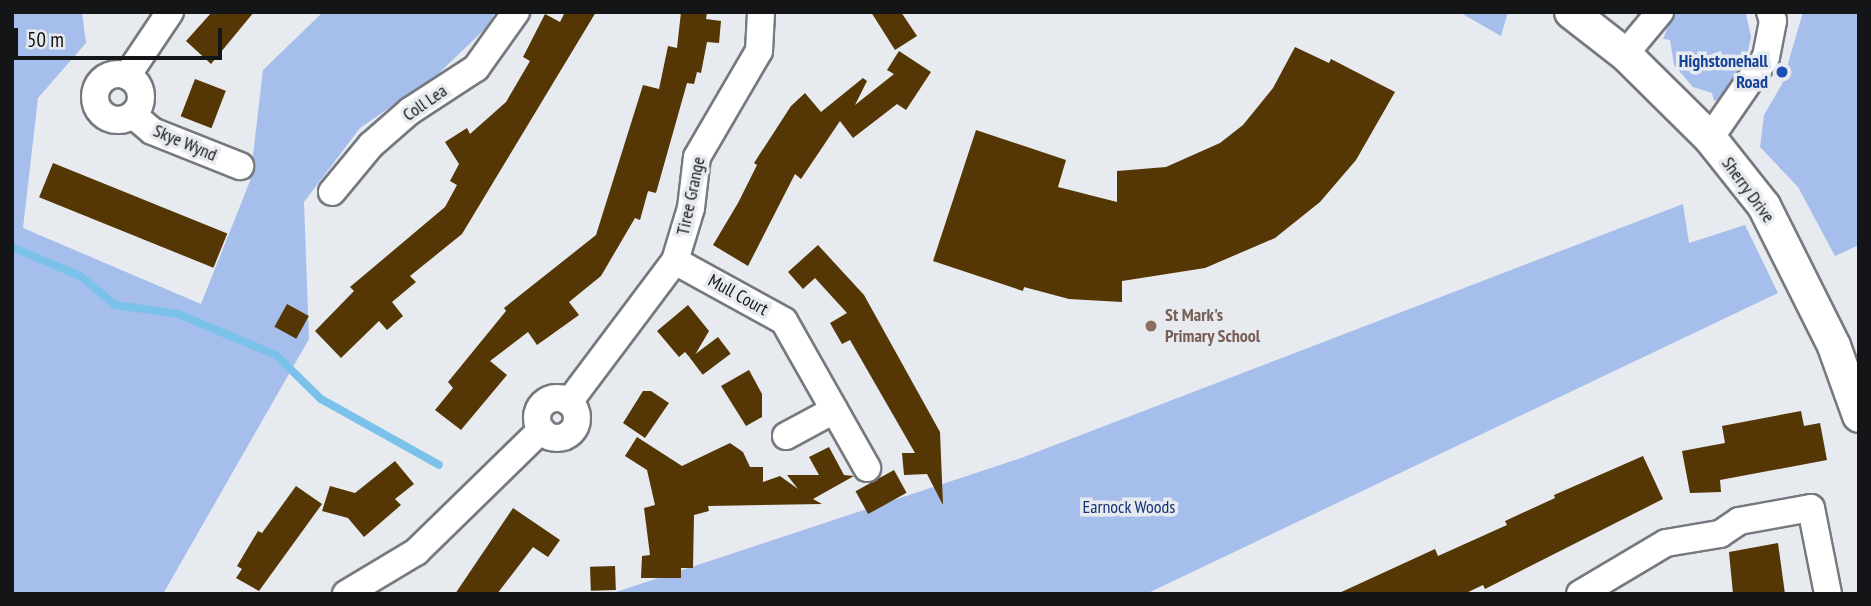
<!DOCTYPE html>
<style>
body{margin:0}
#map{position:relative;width:1871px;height:606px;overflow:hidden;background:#e7eaef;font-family:"PT Sans Narrow",sans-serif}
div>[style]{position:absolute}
.green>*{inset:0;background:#a6beec}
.stream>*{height:8px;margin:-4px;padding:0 4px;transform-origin:4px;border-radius:4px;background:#7bc2eb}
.building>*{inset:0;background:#543705;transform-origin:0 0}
.roads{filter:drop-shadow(2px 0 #76797e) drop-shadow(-2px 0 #76797e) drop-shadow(0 2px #76797e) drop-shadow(0 -2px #76797e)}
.minor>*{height:26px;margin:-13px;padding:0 13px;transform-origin:13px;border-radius:13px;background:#fff}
.minor>.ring{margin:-13px;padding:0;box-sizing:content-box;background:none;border:26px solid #fff;border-radius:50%}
.tertiary>*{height:32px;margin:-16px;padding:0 16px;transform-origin:16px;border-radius:16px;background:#fff}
.dots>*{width:19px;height:19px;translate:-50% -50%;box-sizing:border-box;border:4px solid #e7eaef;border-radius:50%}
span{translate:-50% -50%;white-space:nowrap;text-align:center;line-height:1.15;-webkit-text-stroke:7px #e7eaef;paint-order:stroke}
.transit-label{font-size:18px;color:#164399;font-weight:700}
.right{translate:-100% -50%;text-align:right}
.street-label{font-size:18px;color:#141516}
.education-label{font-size:18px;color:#785e54;font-weight:700}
.left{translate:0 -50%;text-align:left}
.park-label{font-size:18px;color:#143377}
.frame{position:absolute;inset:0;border:14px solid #141516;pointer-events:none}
.scale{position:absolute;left:14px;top:28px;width:208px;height:32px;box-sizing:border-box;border:4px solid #141516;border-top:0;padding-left:9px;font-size:21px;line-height:24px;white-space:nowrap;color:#141516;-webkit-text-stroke:5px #e7eaef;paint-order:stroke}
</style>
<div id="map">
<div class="green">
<div style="clip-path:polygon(12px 12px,82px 12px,86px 43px,38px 98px,23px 228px,201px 304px,250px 181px,263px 70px,323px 12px,495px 12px,487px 27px,437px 75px,360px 128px,304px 202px,309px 339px,163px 594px,12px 594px)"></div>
<div style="clip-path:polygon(1459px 12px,1508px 12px,1501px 36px)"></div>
<div style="clip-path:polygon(1674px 12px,1746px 14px,1751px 37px,1745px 64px,1720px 99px,1714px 101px,1712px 93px,1693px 87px,1674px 65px,1670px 40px,1663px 39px)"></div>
<div style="clip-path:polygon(1803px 12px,1859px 12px,1859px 245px,1835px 256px,1798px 187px,1760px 147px,1764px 115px,1782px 84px)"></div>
<div style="clip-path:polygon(1683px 204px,1689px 243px,1745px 225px,1778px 293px,1146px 594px,610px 594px,1021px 458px)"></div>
</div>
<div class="stream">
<div style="left:12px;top:247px;width:74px;rotate:23.1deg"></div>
<div style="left:80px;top:276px;width:45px;rotate:39.6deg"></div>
<div style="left:115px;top:305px;width:64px;rotate:8.1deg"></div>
<div style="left:178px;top:314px;width:106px;rotate:22.7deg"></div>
<div style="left:276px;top:355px;width:63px;rotate:44.4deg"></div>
<div style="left:321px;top:399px;width:135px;rotate:29.2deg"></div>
</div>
<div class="building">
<div style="clip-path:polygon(212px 12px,254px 12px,211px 64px,186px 41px)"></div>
<div style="clip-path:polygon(565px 12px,596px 12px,462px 234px,410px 276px,416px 282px,392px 302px,403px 316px,387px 330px,379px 321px,341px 358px,315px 331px,354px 291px,350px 287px,445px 207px,457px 185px,450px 181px,459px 164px,445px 142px,467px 128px,470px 134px,506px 102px,530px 61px,523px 57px,545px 14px,560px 22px)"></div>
<div style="clip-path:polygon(681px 12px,707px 12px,706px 19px,721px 21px,719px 43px,707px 42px,701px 73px,697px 72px,694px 84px,687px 83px,656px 193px,648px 191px,640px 220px,635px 218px,601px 276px,569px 302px,579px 315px,537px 345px,528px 332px,490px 361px,507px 375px,461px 430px,435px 410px,453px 388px,448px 382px,506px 311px,504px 308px,596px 235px,643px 85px,659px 89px,668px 46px,677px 48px)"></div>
<div style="clip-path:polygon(871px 12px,901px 12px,917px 36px,895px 50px)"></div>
<div style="clip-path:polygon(1295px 47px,1329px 63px,1331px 59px,1395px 92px,1356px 160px,1320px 202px,1275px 238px,1205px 268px,1122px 281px,1122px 302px,1069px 299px,1024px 287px,1023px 291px,933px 261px,976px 130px,1066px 160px,1058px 187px,1117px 202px,1117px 171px,1166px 167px,1220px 143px,1243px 125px,1273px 88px)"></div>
<div style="clip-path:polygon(899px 51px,931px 72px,906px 110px,897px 104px,853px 138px,840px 121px,801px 179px,795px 174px,748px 266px,713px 245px,738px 203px,757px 165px,754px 163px,791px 106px,805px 93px,821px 112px,863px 78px,867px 81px,855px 105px,894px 74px,887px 70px)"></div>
<div style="left:195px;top:79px;width:33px;height:40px;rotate:21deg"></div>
<div style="left:53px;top:163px;width:188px;height:37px;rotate:22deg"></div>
<div style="clip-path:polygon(818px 245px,864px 295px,940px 432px,943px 505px,927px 474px,904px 475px,902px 453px,915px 453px,850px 340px,842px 344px,830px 323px,847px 313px,815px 278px,803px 289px,788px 272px)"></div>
<div style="left:287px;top:304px;width:25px;height:26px;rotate:29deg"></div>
<div style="clip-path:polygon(688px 305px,709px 331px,692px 360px,685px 352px,679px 357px,657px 331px)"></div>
<div style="left:718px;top:337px;width:21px;height:35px;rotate:53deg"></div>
<div style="clip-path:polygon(749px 370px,762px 394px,762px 417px,746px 426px,721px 386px)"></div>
<div style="clip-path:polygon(643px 391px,651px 391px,669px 403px,645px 438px,623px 423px)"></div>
<div style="clip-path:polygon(1801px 411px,1804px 426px,1820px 423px,1827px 460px,1720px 480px,1721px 492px,1690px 493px,1682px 451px,1725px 443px,1722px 426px)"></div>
<div style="clip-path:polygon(637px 437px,682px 466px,730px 443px,743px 452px,750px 467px,763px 467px,763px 482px,780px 476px,798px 489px,787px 475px,819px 475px,809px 457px,829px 447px,844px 475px,854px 476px,813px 499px,822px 504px,708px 506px,709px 511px,694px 515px,693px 568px,681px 568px,681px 578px,641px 578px,642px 556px,650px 555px,644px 508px,655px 505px,647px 470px,625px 456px)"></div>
<div style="clip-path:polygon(1643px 456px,1663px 499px,1485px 589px,1483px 585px,1464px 594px,1337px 594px,1435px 549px,1438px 556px,1507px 525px,1505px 521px,1555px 498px,1554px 495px)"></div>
<div style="clip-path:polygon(395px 461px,414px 484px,395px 499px,401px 505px,364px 537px,348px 518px,322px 511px,330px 486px,355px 493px)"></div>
<div style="left:894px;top:470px;width:26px;height:44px;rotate:61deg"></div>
<div style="clip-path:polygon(296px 486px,322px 504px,259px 591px,236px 578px,242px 569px,237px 566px,258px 531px,262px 533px)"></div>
<div style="clip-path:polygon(513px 508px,560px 540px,548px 557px,533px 547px,497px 594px,455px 594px)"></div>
<div style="clip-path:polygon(1778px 543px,1785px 594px,1733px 594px,1729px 552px)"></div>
<div style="left:615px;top:566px;width:24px;height:25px;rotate:88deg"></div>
</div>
<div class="roads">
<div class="minor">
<div style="left:1625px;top:54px;width:55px;rotate:-50.2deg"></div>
<div class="ring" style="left:95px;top:74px;width:20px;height:20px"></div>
<div style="left:127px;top:76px;width:77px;rotate:-56.1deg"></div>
<div style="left:133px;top:115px;width:25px;rotate:40deg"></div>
<div style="left:152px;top:131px;width:95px;rotate:21.7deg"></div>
<div style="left:1710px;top:138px;width:98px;rotate:-55.3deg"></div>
<div style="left:1766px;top:57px;width:37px;rotate:-79deg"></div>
<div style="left:1773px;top:21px;width:9px;rotate:-108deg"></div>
<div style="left:332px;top:192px;width:61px;rotate:-50.3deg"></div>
<div style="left:371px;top:145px;width:52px;rotate:-41.1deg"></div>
<div style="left:410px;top:111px;width:79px;rotate:-33.1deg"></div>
<div style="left:476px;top:68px;width:69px;rotate:-54.5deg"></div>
<div style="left:675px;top:261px;width:124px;rotate:28.8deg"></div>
<div style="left:784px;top:321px;width:169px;rotate:60.5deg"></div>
<div class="ring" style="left:537px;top:398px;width:14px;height:14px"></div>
<div style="left:569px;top:402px;width:176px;rotate:-53.1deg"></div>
<div style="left:675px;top:261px;width:55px;rotate:-73.2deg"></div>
<div style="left:691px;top:208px;width:51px;rotate:-83.3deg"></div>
<div style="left:697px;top:157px;width:123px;rotate:-59.7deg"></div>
<div style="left:759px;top:51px;width:39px;rotate:-87deg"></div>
<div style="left:786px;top:436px;width:55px;rotate:-28.4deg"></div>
<div style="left:346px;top:594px;width:82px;rotate:-31deg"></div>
<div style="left:416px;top:552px;width:175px;rotate:-44.3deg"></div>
<div style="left:1580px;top:594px;width:100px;rotate:-30.7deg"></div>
<div style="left:1666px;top:543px;width:55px;rotate:-9.5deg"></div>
<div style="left:1720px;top:534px;width:23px;rotate:-34deg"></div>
<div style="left:1739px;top:521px;width:73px;rotate:-10.2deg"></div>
<div style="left:1811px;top:508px;width:88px;rotate:78.8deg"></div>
</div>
<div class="tertiary">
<div style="left:1571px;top:12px;width:68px;rotate:37.9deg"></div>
<div style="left:1625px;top:54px;width:120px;rotate:44.7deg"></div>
<div style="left:1710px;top:138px;width:87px;rotate:51.5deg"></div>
<div style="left:1764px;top:206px;width:157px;rotate:63.4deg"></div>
<div style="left:1834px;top:346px;width:74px;rotate:70.3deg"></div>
</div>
</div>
<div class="dots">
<div style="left:1782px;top:72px;background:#1a4fb4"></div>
<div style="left:1151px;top:326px;background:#8d6e63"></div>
</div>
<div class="transit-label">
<span class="right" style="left:1768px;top:72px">Highstonehall<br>Road</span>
</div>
<div class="street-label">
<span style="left:425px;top:103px;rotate:-35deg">Coll Lea</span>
<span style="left:185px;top:143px;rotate:23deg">Skye Wynd</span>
<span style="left:1748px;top:190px;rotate:54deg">Sherry Drive</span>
<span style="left:691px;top:196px;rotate:-78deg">Tiree Grange</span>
<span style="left:738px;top:295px;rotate:29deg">Mull Court</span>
</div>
<div class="education-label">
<span class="left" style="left:1165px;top:326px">St Mark's<br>Primary School</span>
</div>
<div class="park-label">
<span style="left:1129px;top:507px">Earnock Woods</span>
</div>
<div class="frame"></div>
<div class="scale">50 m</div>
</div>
